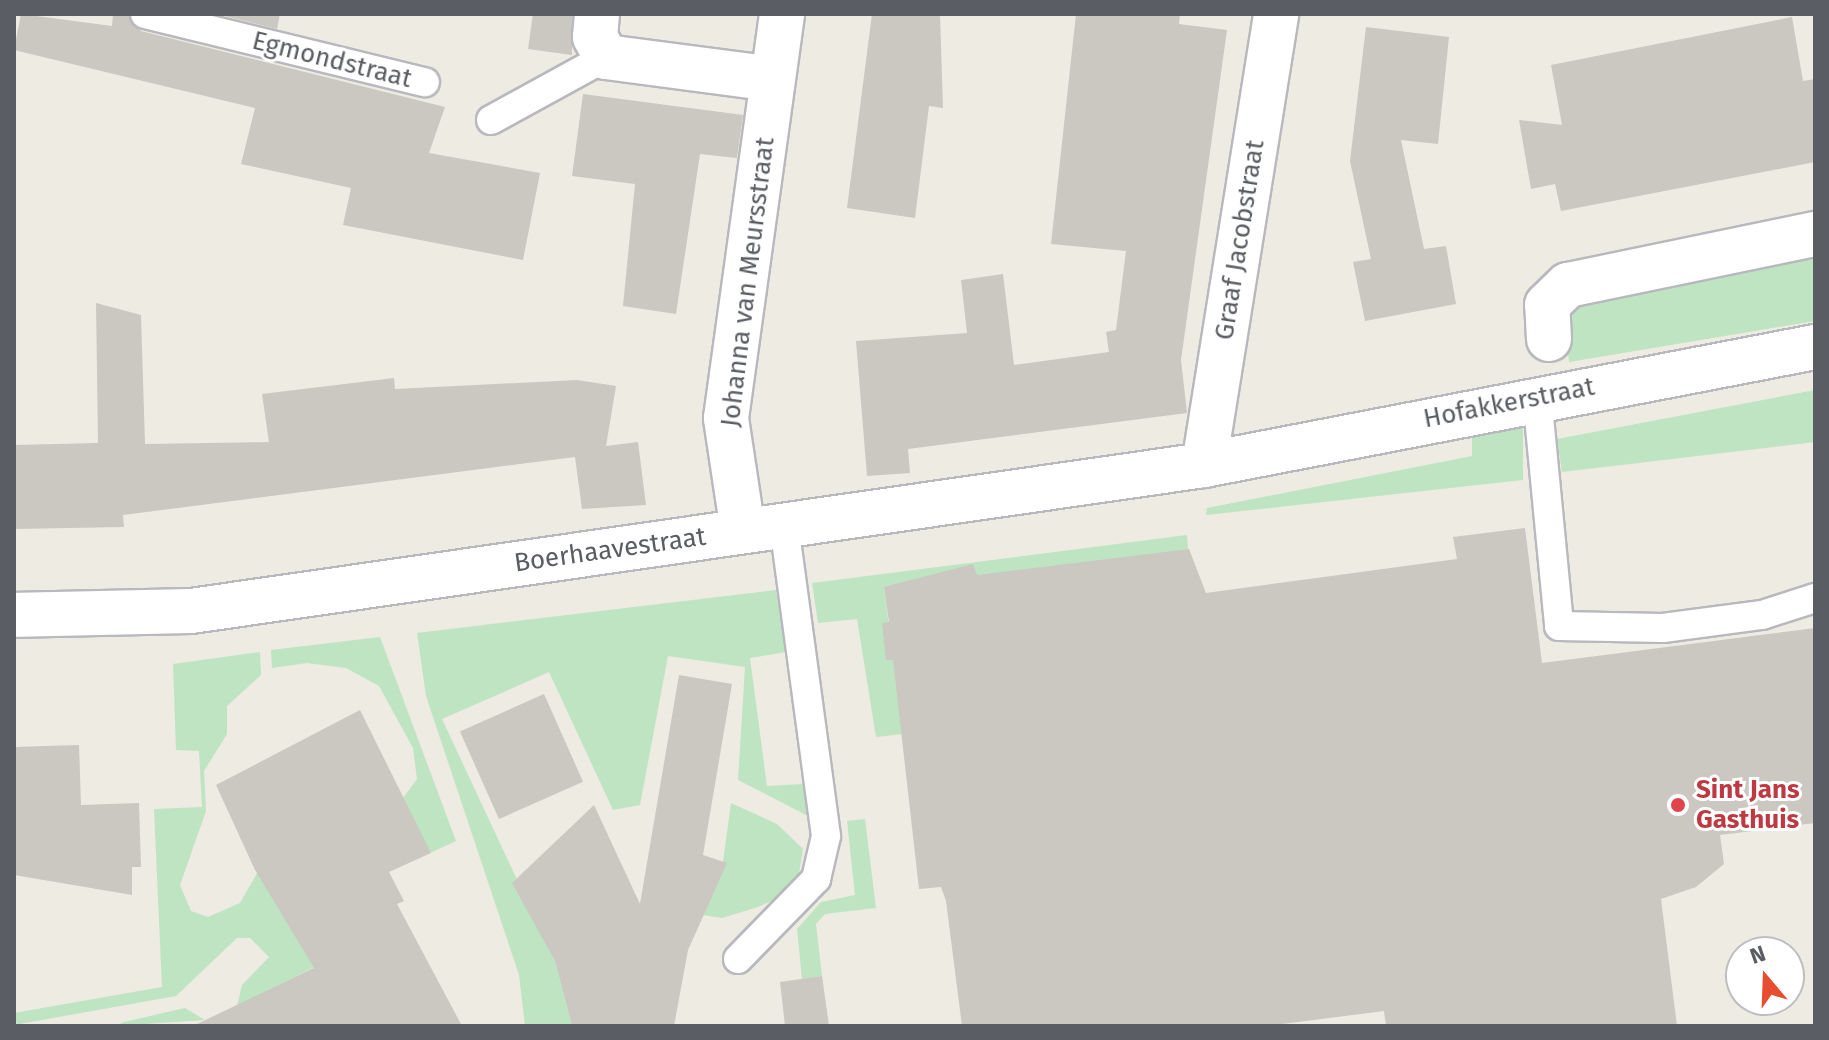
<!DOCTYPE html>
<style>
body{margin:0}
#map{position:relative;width:1829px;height:1040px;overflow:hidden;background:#edebe2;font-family:"Fira Sans",sans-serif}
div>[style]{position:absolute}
.green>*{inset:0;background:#bee4c2}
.building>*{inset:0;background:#cac8c1;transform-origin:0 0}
.roads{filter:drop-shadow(2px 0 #b7b9be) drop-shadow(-2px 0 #b7b9be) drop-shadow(0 2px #b7b9be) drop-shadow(0 -2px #b7b9be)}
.service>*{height:28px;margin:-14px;padding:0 14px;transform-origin:14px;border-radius:14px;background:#fff}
.minor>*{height:44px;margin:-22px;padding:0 22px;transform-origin:22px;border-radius:22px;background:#fff}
.dots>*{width:22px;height:22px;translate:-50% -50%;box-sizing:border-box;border:4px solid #fff;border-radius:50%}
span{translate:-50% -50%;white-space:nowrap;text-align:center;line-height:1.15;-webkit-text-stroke:6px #fff;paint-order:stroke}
.street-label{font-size:26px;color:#5a5d63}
.health-label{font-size:26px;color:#be3a42;font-weight:700}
.left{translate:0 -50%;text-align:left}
.frame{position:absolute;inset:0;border:16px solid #5a5d63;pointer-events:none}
.north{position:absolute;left:1725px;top:936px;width:80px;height:80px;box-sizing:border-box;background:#fff;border:2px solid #bdbec1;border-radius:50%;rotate:341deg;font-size:22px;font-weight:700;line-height:32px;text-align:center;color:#5a5d63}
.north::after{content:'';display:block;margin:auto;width:28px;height:36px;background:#e64e2f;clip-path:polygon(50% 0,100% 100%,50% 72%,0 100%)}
</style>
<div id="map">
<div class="green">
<div style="clip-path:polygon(1815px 251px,1815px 321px,1569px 362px,1563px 313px,1576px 297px)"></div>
<div style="clip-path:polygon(1815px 390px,1815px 442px,1562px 472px,1557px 439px)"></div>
<div style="clip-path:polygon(1523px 425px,1523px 480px,1206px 515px,1207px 508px,1472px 456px,1472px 436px)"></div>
<div style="clip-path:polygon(1187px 535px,1188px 550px,884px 587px,903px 734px,876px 737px,857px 619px,818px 623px,812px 583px)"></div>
<div style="clip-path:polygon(776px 590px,786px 652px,750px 658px,767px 786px,803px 784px,808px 816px,738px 780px,745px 667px,668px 656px,640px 805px,613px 810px,549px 672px,442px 719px,555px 961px,572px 1026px,525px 1026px,519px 975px,426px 696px,417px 633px)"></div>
<div style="clip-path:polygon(380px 637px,456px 841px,430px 853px,403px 798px,417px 779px,413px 748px,379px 686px,346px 668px,307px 663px,272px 668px,271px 650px)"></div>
<div style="clip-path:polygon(260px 652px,261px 675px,227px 706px,227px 734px,204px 771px,206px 811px,180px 885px,191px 911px,208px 917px,240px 903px,260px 868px,327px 961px,237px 1006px,242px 985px,269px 957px,250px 938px,237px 938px,176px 996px,14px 1025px,14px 1013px,162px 987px,154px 809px,202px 807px,199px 751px,176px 750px,173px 664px)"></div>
<div style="clip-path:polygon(731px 803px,777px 824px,803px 849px,799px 874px,784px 895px,758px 907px,722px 918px,702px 915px,723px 862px)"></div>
<div style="clip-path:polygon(865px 819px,876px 908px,825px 914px,816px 924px,822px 976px,802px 979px,797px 929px,821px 902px,855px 895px,847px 821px)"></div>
<div style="clip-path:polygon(185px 1008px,205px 1020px,114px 1026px,124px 1022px)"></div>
</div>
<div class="building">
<div style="clip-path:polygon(21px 14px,112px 26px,113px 14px,128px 14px,141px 31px,445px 107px,429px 153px,540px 173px,523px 260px,343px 225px,351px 188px,241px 164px,255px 108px,14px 50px)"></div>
<div style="clip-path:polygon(217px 14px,280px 14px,277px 29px)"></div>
<div style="clip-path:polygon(533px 14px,572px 14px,572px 55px,528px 49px)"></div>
<div style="clip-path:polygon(872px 14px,940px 14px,943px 108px,929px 106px,915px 218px,847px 208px)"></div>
<div style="clip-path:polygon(1076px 14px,1180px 14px,1179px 24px,1227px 30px,1181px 360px,1187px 413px,908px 449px,910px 473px,867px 476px,856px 341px,967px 333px,961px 280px,1003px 274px,1014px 365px,1109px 352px,1106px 332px,1116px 330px,1126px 251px,1051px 244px)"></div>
<div style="clip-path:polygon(1792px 17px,1803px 81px,1815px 79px,1815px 162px,1561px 211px,1555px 184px,1531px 189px,1519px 120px,1562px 125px,1551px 65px)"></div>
<div style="clip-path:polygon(1366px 27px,1449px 37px,1438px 144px,1401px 140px,1424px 249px,1446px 246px,1456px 304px,1365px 321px,1353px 262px,1371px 259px,1350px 161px)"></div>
<div style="clip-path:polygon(583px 94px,743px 115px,737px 158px,700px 154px,676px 314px,623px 306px,635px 184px,572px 176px)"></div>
<div style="clip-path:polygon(96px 303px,141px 315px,145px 444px,269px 442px,262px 394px,394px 378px,395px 389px,577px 380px,616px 386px,606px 446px,638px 442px,646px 505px,582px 509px,575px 457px,123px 515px,124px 527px,14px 529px,14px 445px,98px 443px)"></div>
<div style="clip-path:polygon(1525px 528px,1542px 663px,1815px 628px,1815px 823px,1720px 835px,1724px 864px,1696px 887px,1661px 899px,1677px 1026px,1386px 1026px,1384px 1011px,1267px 1026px,962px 1026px,946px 901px,941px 887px,919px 889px,893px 660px,886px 660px,882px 623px,889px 622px,884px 587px,973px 564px,977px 575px,1189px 549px,1206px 593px,1457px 559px,1453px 537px)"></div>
<div style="clip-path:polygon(679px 675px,732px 684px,703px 855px,727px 863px,688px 950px,674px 1026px,572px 1026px,555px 961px,512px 883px,594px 805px,640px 904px)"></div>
<div style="left:544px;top:694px;width:96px;height:92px;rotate:66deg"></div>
<div style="clip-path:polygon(360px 710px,431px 853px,389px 872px,404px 901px,397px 904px,462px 1026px,193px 1026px,314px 968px,255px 870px,216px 785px)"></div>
<div style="clip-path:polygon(79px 745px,81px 805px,139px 803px,141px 867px,132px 867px,132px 895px,14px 875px,14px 747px)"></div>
<div style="clip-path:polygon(822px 976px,829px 1026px,785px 1026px,780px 982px)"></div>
</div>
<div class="roads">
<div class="service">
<div style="left:145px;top:14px;width:288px;rotate:13.7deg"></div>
<div style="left:491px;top:120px;width:131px;rotate:-28.7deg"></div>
<div style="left:1537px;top:396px;width:231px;rotate:84.5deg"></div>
<div style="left:1559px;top:626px;width:104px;rotate:1.1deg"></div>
<div style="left:1663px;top:628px;width:100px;rotate:-7.5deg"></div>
<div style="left:1762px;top:615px;width:56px;rotate:-17.8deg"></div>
<div style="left:738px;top:959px;width:112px;rotate:-45.7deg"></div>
<div style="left:816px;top:879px;width:44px;rotate:-76.9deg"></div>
<div style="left:826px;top:836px;width:314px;rotate:-97.7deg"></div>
</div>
<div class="minor">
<div style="left:597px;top:14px;width:23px;rotate:95deg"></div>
<div style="left:595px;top:37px;width:23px;rotate:61deg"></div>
<div style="left:606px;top:57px;width:168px;rotate:7.5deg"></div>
<div style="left:1549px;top:339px;width:34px;rotate:-93deg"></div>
<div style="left:1547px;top:305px;width:29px;rotate:-44deg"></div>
<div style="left:1568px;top:285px;width:252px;rotate:-11.7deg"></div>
<div style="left:1204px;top:465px;width:457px;rotate:-80.9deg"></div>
<div style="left:743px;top:531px;width:114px;rotate:-98.6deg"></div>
<div style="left:726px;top:418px;width:408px;rotate:-82.1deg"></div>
<div style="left:14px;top:615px;width:177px;rotate:-1.3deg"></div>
<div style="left:191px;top:611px;width:1023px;rotate:-8.2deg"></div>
<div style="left:1204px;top:465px;width:622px;rotate:-10.93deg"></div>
</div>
</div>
<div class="dots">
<div style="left:1678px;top:805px;background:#e0444e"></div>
</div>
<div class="street-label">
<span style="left:332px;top:60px;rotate:14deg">Egmondstraat</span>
<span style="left:1240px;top:240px;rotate:-81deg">Graaf Jacobstraat</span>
<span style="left:748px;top:282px;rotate:-83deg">Johanna van Meursstraat</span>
<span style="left:1509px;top:403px;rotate:-11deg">Hofakkerstraat</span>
<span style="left:610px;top:550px;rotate:-8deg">Boerhaavestraat</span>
</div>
<div class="health-label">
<span class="left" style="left:1696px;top:805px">Sint Jans<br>Gasthuis</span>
</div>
<div class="frame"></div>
<div class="north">N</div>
</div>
